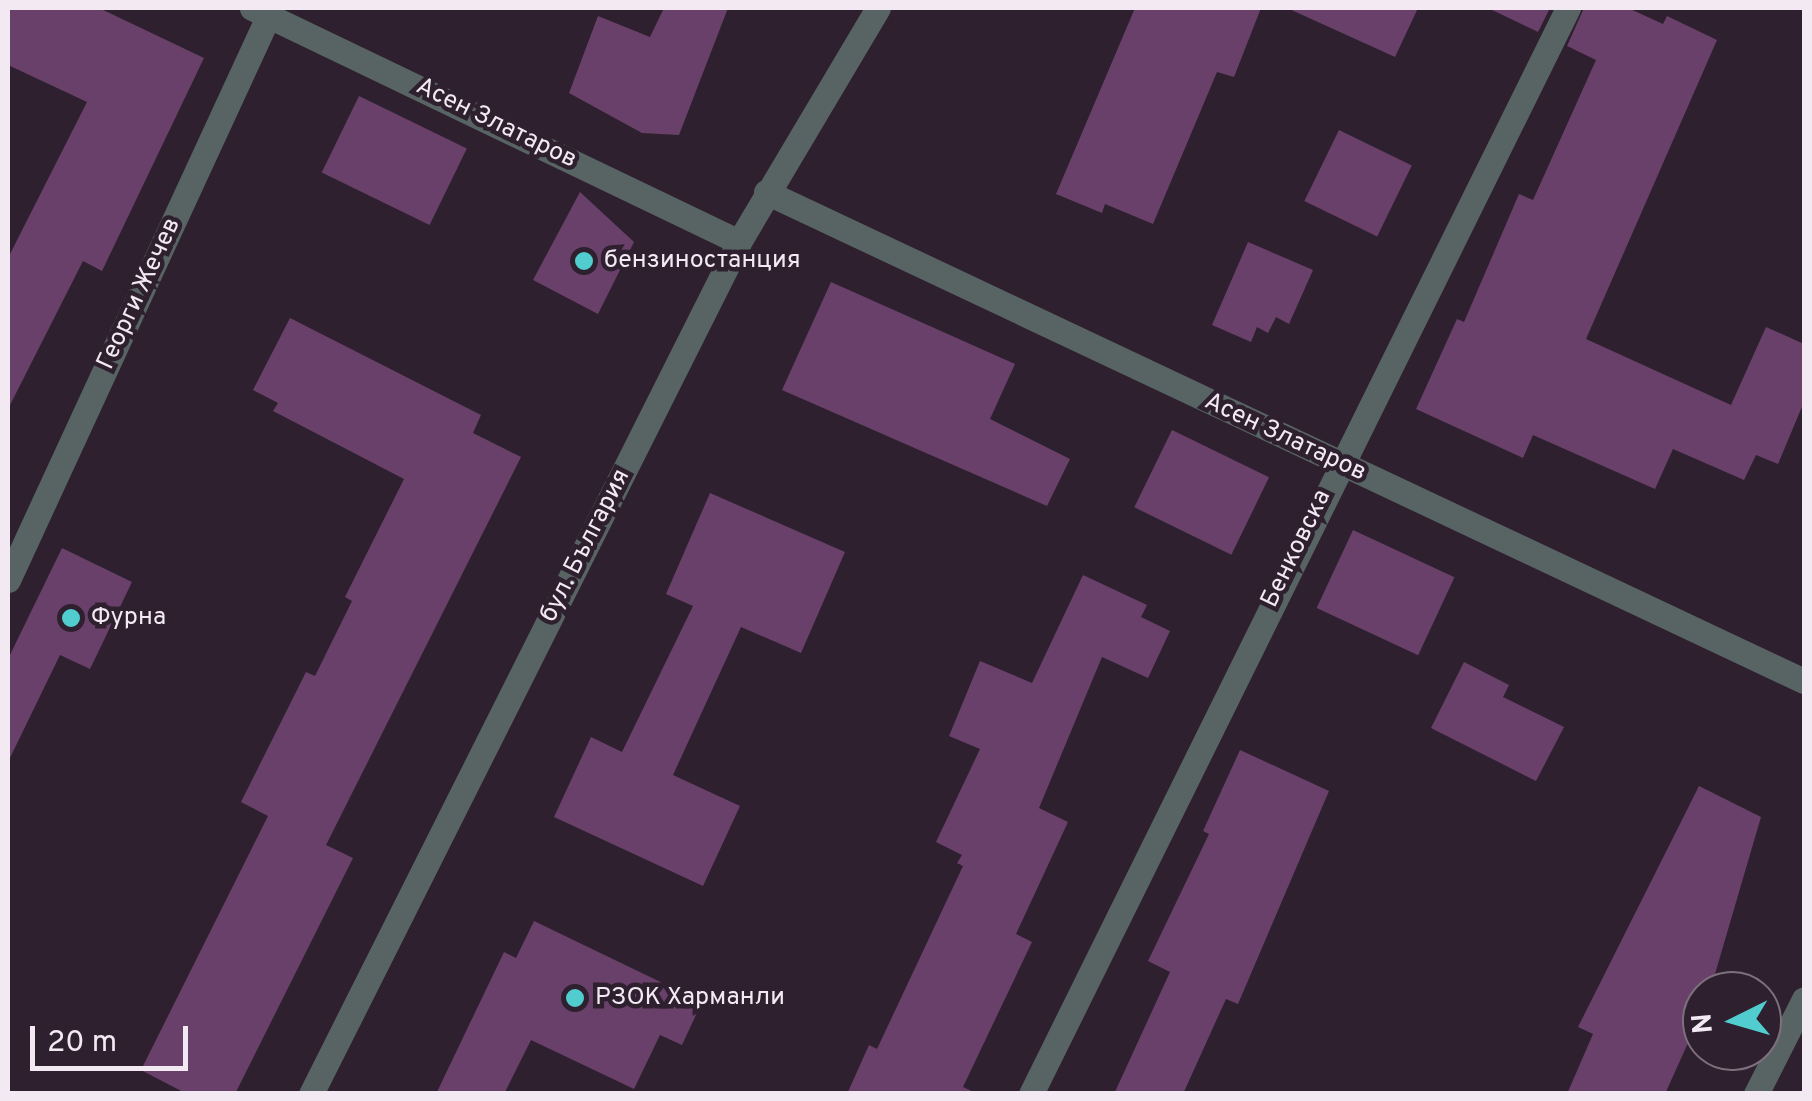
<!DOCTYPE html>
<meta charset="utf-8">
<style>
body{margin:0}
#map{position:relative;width:1812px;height:1101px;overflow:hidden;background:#2e202f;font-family:Overpass,sans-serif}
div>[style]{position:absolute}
.building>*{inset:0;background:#69406a;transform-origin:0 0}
.minor>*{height:25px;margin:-12.5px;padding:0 12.5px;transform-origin:12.5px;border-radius:12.5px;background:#586464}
.dots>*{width:28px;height:28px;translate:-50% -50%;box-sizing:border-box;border:5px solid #2e202f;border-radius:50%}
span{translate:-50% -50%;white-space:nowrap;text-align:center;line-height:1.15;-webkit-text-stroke:9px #2e202f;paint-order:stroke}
.street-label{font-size:25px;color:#f3e9f3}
.poi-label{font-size:25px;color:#f3e9f3}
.left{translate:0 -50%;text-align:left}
.frame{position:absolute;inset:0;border:10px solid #f3e9f3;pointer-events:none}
.north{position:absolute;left:1682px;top:971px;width:100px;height:100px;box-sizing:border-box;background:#2e202f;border:2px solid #7d707d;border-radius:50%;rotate:265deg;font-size:28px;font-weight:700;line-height:40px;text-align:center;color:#f3e9f3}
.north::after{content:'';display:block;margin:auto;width:35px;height:45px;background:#52cdcf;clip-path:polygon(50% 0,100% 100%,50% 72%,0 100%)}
.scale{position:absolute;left:30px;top:1026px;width:158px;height:45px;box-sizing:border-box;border:5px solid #f3e9f3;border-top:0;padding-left:12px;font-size:30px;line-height:35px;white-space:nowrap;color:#f3e9f3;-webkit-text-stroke:8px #2e202f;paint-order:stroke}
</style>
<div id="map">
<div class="building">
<div style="clip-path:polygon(8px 8px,99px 8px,204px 58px,102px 271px,83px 261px,8px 409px,8px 258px,87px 102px,8px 65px)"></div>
<div style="clip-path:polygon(664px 8px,728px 8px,679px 135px,642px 133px,569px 93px,598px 16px,650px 37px)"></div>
<div style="clip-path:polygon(1135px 8px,1261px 8px,1234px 77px,1217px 72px,1153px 224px,1105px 204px,1102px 213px,1056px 194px)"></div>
<div style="clip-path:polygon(1287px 8px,1418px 8px,1395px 57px)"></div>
<div style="clip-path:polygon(1488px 8px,1550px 8px,1538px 32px)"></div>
<div style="clip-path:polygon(1584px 8px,1628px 8px,1663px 24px,1667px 16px,1717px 40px,1586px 339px,1731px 405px,1766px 327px,1804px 344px,1804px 402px,1778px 464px,1756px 455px,1744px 480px,1673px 449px,1655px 489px,1533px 435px,1523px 458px,1416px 409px,1457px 319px,1464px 322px,1519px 194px,1533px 200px,1596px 60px,1567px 46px)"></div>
<div style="left:359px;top:96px;width:120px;height:85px;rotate:26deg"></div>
<div style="left:1339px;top:130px;width:81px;height:79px;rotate:26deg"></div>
<div style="clip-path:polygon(580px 192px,634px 242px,598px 314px,533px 280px)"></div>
<div style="clip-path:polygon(1248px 242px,1313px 270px,1289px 324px,1276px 317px,1268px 333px,1257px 327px,1251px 342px,1212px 325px)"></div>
<div style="clip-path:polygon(831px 282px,1015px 364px,990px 419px,1070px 459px,1047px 506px,782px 390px)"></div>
<div style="clip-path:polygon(290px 318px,481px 415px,473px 433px,521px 457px,326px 845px,353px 858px,235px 1094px,187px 1094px,141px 1070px,268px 816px,241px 802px,306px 672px,315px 676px,352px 601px,345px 597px,404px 479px,273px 411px,278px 403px,253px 390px)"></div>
<div style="left:1172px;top:430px;width:108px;height:86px;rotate:26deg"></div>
<div style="clip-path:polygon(710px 493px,845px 552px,801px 653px,741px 627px,673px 775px,740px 806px,703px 886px,554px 817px,591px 737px,622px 752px,693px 606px,666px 594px)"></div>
<div style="left:1353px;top:530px;width:112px;height:86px;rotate:25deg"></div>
<div style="clip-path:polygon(62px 548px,132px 582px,90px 669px,60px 655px,8px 762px,8px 659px)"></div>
<div style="clip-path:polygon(1083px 575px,1147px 605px,1141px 617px,1170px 631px,1148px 678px,1102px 657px,1039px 808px,1068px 822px,1016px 934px,1032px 942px,963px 1087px,978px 1094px,847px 1094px,869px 1045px,877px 1049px,963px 866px,957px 863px,962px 855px,936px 842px,980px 749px,949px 736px,980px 661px,1032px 683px)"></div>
<div style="clip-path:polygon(1464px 662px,1509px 685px,1503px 697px,1564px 727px,1536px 781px,1431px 728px)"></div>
<div style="clip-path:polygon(1240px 750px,1329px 791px,1238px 1004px,1226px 999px,1183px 1094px,1114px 1094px,1170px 972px,1148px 961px,1209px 834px,1203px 831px)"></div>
<div style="clip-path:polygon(1699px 786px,1761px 817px,1710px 991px,1702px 991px,1702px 1012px,1665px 1094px,1567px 1094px,1593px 1034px,1578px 1027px)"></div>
<div style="clip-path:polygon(534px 921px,702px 1002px,682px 1045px,660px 1035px,634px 1089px,531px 1040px,504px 1094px,436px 1094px,504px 952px,516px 958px)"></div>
</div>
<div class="minor">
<div style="left:252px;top:8px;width:540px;rotate:25.66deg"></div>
<div style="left:766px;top:192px;width:1147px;rotate:25.23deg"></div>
<div style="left:8px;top:580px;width:630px;rotate:-65.22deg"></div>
<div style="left:311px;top:1094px;width:953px;rotate:-63.33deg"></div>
<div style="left:739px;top:242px;width:272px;rotate:-59.3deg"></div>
<div style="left:1031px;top:1094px;width:1212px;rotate:-63.69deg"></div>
<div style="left:1756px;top:1094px;width:106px;rotate:-63.2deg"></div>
</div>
<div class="dots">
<div style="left:584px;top:261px;background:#52cdcf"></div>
<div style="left:71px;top:618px;background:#52cdcf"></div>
<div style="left:575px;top:998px;background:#52cdcf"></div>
</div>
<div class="street-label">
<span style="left:496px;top:124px;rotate:26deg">Асен Златаров</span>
<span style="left:140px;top:294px;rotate:-65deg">Георги Жечев</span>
<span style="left:1285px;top:438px;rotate:25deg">Асен Златаров</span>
<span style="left:586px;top:546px;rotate:-63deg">бул. България</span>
<span style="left:1297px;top:549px;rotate:-64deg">Бенковска</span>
</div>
<div class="poi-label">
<span class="left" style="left:604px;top:261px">бензиностанция</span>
<span class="left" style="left:91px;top:618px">Фурна</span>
<span class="left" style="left:595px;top:998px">РЗОК Харманли</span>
</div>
<div class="frame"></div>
<div class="north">N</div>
<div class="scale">20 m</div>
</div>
